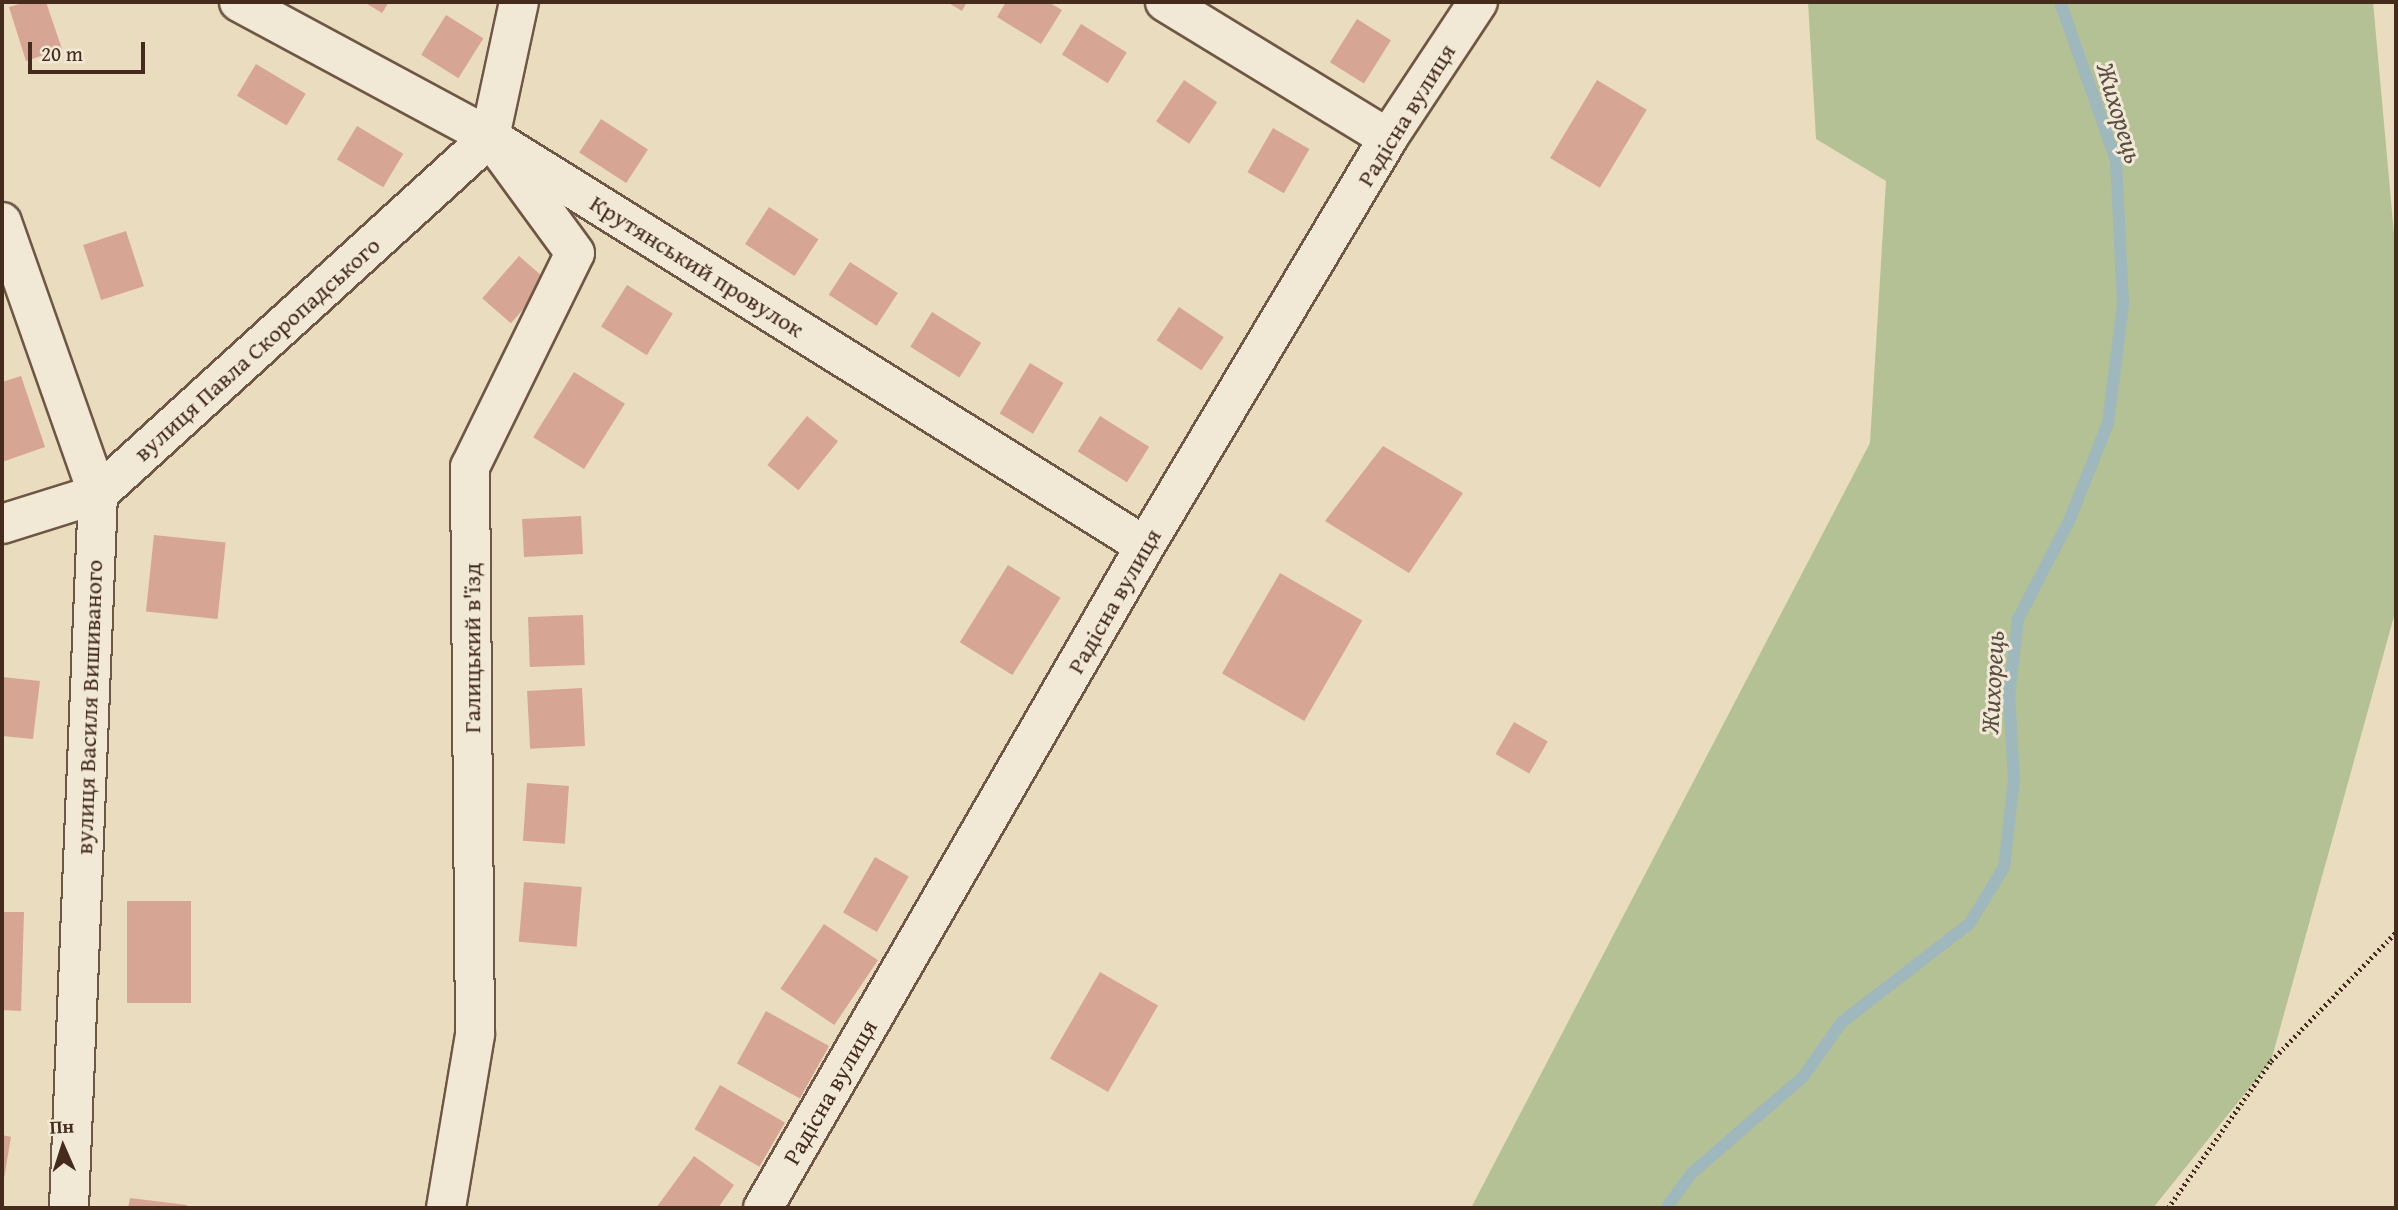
<!DOCTYPE html>
<meta charset="utf-8">
<style>
body{margin:0}
#map{position:relative;width:2398px;height:1210px;overflow:hidden;background:#eadcbe;font-family:"Gentium Book Plus",serif}
div>[style]{position:absolute}
.green>*{inset:0;background:#b3c194}
.stream>*{height:12px;margin:-6px;padding:0 6px;transform-origin:6px;border-radius:6px;background:#9eb8bd}
.building>*{inset:0;background:#d7a594;transform-origin:0 0}
.path>*{height:4.5px;margin-top:-2.25px;transform-origin:0;background:repeating-linear-gradient(90deg,#442b1c 0 2px,transparent 0 5.5px)}
.roads{filter:drop-shadow(2px 0 #6e5744) drop-shadow(-2px 0 #6e5744) drop-shadow(0 2px #6e5744) drop-shadow(0 -2px #6e5744)}
.minor>*{height:38px;margin:-19px;padding:0 19px;transform-origin:19px;border-radius:19px;background:#f1e8d5}
span{translate:-50% -50%;white-space:nowrap;text-align:center;line-height:1.15;-webkit-text-stroke:6px #f1e8d5;paint-order:stroke}
.street-label{font-size:24px;color:#442b1c}
.water-label{font-size:26px;color:#5a4e44;font-style:italic}
.frame{position:absolute;inset:0;border:4px solid #442b1c;pointer-events:none}
.north{position:absolute;left:28px;top:1112px;width:70px;height:70px;-webkit-text-stroke:5px #f1e8d5;paint-order:stroke;rotate:357deg;font-size:19px;font-weight:700;line-height:28px;text-align:center;color:#442b1c}
.north::after{content:'';display:block;margin:auto;width:24px;height:32px;background:#442b1c;clip-path:polygon(50% 0,100% 100%,50% 72%,0 100%)}
.scale{position:absolute;left:28px;top:42px;width:117px;height:32px;box-sizing:border-box;border:4px solid #442b1c;border-top:0;padding-left:9px;font-size:21px;line-height:24px;white-space:nowrap;color:#442b1c;-webkit-text-stroke:5px #f1e8d5;paint-order:stroke}
</style>
<div id="map">
<div class="green">
<div style="clip-path:polygon(1808px 2px,2373px 2px,2396px 256px,2396px 609px,2271px 1061px,2153px 1208px,1471px 1208px,1870px 443px,1886px 181px,1816px 139px)"></div>
</div>
<div class="stream">
<div style="left:1666px;top:1208px;width:44px;rotate:-53.4deg"></div>
<div style="left:1692px;top:1173px;width:147px;rotate:-40.9deg"></div>
<div style="left:1803px;top:1077px;width:67px;rotate:-54.7deg"></div>
<div style="left:1842px;top:1022px;width:162px;rotate:-37.7deg"></div>
<div style="left:1970px;top:923px;width:66px;rotate:-58.7deg"></div>
<div style="left:2004px;top:867px;width:89px;rotate:-83.5deg"></div>
<div style="left:2014px;top:779px;width:83px;rotate:-93.4deg"></div>
<div style="left:2009px;top:696px;width:78px;rotate:-83.3deg"></div>
<div style="left:2018px;top:619px;width:110px;rotate:-62.5deg"></div>
<div style="left:2069px;top:521px;width:105px;rotate:-68.3deg"></div>
<div style="left:2108px;top:423px;width:120px;rotate:-82.8deg"></div>
<div style="left:2123px;top:304px;width:144px;rotate:-92.8deg"></div>
<div style="left:2116px;top:160px;width:168px;rotate:-109.5deg"></div>
</div>
<div class="building">
<div style="clip-path:polygon(26px 2px,46px 2px,62px 49px,26px 61px,9px 7px)"></div>
<div style="clip-path:polygon(364px 2px,389px 2px,382px 13px)"></div>
<div style="clip-path:polygon(947px 2px,967px 2px,962px 11px)"></div>
<div style="clip-path:polygon(1006px 2px,1048px 2px,1062px 10px,1041px 44px,997px 17px)"></div>
<div style="left:446px;top:15px;width:44px;height:47px;rotate:32deg"></div>
<div style="left:1357px;top:19px;width:40px;height:51px;rotate:32deg"></div>
<div style="left:1081px;top:24px;width:54px;height:36px;rotate:32deg"></div>
<div style="left:256px;top:64px;width:58px;height:37px;rotate:31deg"></div>
<div style="left:1184px;top:80px;width:40px;height:50px;rotate:34deg"></div>
<div style="left:1597px;top:80px;width:58px;height:91px;rotate:31deg"></div>
<div style="left:601px;top:119px;width:56px;height:40px;rotate:33deg"></div>
<div style="left:357px;top:126px;width:54px;height:39px;rotate:31deg"></div>
<div style="left:1273px;top:128px;width:42px;height:51px;rotate:30deg"></div>
<div style="left:769px;top:207px;width:59px;height:44px;rotate:33deg"></div>
<div style="left:126px;top:231px;width:58px;height:45px;rotate:72deg"></div>
<div style="left:519px;top:256px;width:38px;height:56px;rotate:41deg"></div>
<div style="left:850px;top:262px;width:57px;height:39px;rotate:33deg"></div>
<div style="left:627px;top:285px;width:54px;height:49px;rotate:32deg"></div>
<div style="left:1179px;top:307px;width:54px;height:40px;rotate:34deg"></div>
<div style="left:932px;top:312px;width:58px;height:41px;rotate:32deg"></div>
<div style="left:1030px;top:363px;width:39px;height:59px;rotate:31deg"></div>
<div style="left:574px;top:372px;width:60px;height:77px;rotate:32deg"></div>
<div style="clip-path:polygon(21px 376px,45px 447px,2px 462px,2px 382px)"></div>
<div style="left:807px;top:416px;width:40px;height:63px;rotate:39deg"></div>
<div style="left:1100px;top:416px;width:58px;height:42px;rotate:32deg"></div>
<div style="clip-path:polygon(1383px 446px,1463px 493px,1409px 573px,1325px 521px)"></div>
<div style="left:581px;top:516px;width:38px;height:59px;rotate:87deg"></div>
<div style="left:154px;top:535px;width:72px;height:77px;rotate:6deg"></div>
<div style="left:1008px;top:565px;width:62px;height:91px;rotate:32deg"></div>
<div style="left:1280px;top:573px;width:95px;height:116px;rotate:30deg"></div>
<div style="left:583px;top:615px;width:50px;height:55px;rotate:88deg"></div>
<div style="clip-path:polygon(2px 677px,40px 681px,33px 739px,2px 736px)"></div>
<div style="left:582px;top:688px;width:58px;height:55px;rotate:87deg"></div>
<div style="left:1514px;top:722px;width:39px;height:37px;rotate:30deg"></div>
<div style="left:527px;top:783px;width:42px;height:58px;rotate:4deg"></div>
<div style="left:875px;top:857px;width:39px;height:64px;rotate:30deg"></div>
<div style="left:524px;top:882px;width:58px;height:60px;rotate:5deg"></div>
<div style="left:127px;top:901px;width:64px;height:102px"></div>
<div style="clip-path:polygon(2px 912px,24px 912px,21px 1011px,2px 1010px)"></div>
<div style="left:824px;top:924px;width:65px;height:78px;rotate:34deg"></div>
<div style="left:1100px;top:972px;width:67px;height:100px;rotate:30deg"></div>
<div style="left:766px;top:1011px;width:72px;height:60px;rotate:29deg"></div>
<div style="left:720px;top:1085px;width:75px;height:51px;rotate:30deg"></div>
<div style="clip-path:polygon(2px 1135px,11px 1137px,3px 1184px,2px 1184px)"></div>
<div style="clip-path:polygon(694px 1156px,734px 1185px,718px 1208px,656px 1208px)"></div>
<div style="clip-path:polygon(130px 1198px,187px 1205px,187px 1208px,128px 1208px)"></div>
</div>
<div class="path">
<div style="left:2168px;top:1208px;width:179px;rotate:-55deg"></div>
<div style="left:2271px;top:1061px;width:180px;rotate:-45.9deg"></div>
</div>
<div class="roads">
<div class="minor">
<div style="left:239px;top:2px;width:285px;rotate:28.3deg"></div>
<div style="left:490px;top:137px;width:772px;rotate:31.98deg"></div>
<div style="left:1165px;top:2px;width:261px;rotate:31.4deg"></div>
<div style="left:490px;top:137px;width:138px;rotate:-77.9deg"></div>
<div style="left:2px;top:222px;width:288px;rotate:70.6deg"></div>
<div style="left:98px;top:494px;width:715px;rotate:92.33deg"></div>
<div style="left:2px;top:524px;width:101px;rotate:-17.4deg"></div>
<div style="left:98px;top:494px;width:530px;rotate:-42.32deg"></div>
<div style="left:446px;top:1208px;width:176px;rotate:-80.5deg"></div>
<div style="left:475px;top:1034px;width:567px;rotate:-90.51deg"></div>
<div style="left:470px;top:467px;width:238px;rotate:-63.9deg"></div>
<div style="left:575px;top:253px;width:144px;rotate:-126.2deg"></div>
<div style="left:763px;top:1208px;width:764px;rotate:-60.01deg"></div>
<div style="left:1145px;top:546px;width:475px;rotate:-59.2deg"></div>
<div style="left:1388px;top:138px;width:163px;rotate:-56.5deg"></div>
</div>
</div>
<div class="street-label">
<span style="left:1406px;top:115px;rotate:-58deg">Радісна вулиця</span>
<span style="left:697px;top:266px;rotate:32deg">Крутянський провулок</span>
<span style="left:257px;top:349px;rotate:-42deg">вулиця Павла Скоропадського</span>
<span style="left:1114px;top:601px;rotate:-60deg">Радісна вулиця</span>
<span style="left:472px;top:648px;rotate:-90deg">Галицький в'їзд</span>
<span style="left:89px;top:707px;rotate:-88deg">вулиця Василя Вишиваного</span>
<span style="left:830px;top:1092px;rotate:-60deg">Радісна вулиця</span>
</div>
<div class="water-label">
<span style="left:2120px;top:113px;rotate:73deg">Жихорець</span>
<span style="left:1992px;top:682px;rotate:-87deg">Жихорець</span>
</div>
<div class="frame"></div>
<div class="north">Пн</div>
<div class="scale">20 m</div>
</div>
